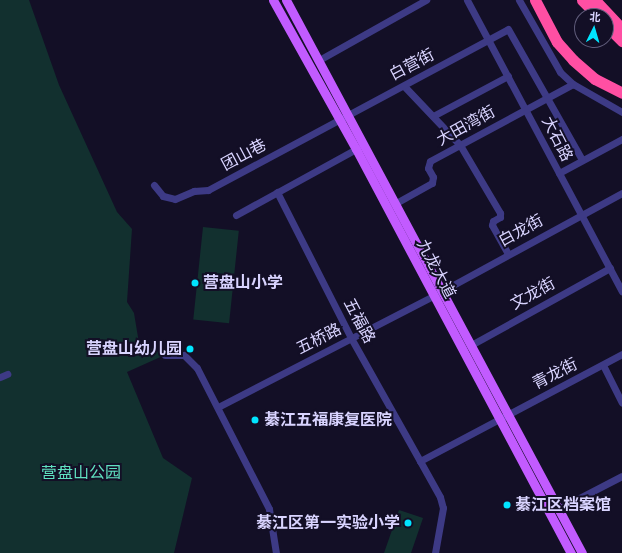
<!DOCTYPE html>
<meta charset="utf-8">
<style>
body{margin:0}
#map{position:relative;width:622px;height:553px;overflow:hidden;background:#130f26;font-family:Jost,"Noto Sans SC",sans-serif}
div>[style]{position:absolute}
.green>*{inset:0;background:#12302f;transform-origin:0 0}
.minor>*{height:7px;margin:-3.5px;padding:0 3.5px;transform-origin:3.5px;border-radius:3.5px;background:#3d3a85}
.major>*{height:9px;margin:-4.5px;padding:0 4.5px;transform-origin:4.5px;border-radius:4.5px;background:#c25bff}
.highway>*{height:11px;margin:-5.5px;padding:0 5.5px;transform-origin:5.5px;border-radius:5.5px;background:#ff4fa3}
.dots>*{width:11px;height:11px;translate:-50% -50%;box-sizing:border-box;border:2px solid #130f26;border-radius:50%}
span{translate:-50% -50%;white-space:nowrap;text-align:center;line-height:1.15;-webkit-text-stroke:4px #130f26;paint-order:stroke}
.street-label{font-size:16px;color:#d9d4ff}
.poi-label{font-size:16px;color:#d9d4ff;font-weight:700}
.left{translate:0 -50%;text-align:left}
.right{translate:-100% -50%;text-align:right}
.park-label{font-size:16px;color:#5fe0c0}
.north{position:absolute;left:574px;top:8px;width:40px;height:40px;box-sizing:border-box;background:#130f26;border:1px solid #625e7d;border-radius:50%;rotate:5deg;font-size:11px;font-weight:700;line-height:16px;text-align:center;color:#d9d4ff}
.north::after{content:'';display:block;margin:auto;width:14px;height:18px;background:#00e5ff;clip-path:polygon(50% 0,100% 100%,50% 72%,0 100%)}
</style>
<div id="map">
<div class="green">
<div style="clip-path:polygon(0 0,29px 0,59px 85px,117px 212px,132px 229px,127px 302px,134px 313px,139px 343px,165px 355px,127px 372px,163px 458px,192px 478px,174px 553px,0 553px)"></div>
<div style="left:203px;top:227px;width:36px;height:93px;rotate:6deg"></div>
<div style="clip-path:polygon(399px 510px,423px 518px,411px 553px,384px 553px)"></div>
</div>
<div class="minor">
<div style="left:467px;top:0;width:330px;rotate:62deg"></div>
<div style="left:519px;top:0;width:83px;rotate:60.3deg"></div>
<div style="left:560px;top:72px;width:18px;rotate:43deg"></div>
<div style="left:573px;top:84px;width:56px;rotate:29.7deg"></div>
<div style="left:319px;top:60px;width:123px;rotate:-29.3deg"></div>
<div style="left:404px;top:86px;width:81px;rotate:46.5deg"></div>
<div style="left:460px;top:145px;width:79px;rotate:59.5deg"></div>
<div style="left:500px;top:213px;width:4px;rotate:90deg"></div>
<div style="left:500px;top:217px;width:8px;rotate:150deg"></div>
<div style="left:493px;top:221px;width:4px;rotate:104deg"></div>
<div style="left:492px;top:225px;width:33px;rotate:61deg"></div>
<div style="left:433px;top:116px;width:85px;rotate:-28.1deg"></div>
<div style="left:559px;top:173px;width:72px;rotate:-28.4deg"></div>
<div style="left:154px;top:185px;width:14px;rotate:51deg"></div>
<div style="left:163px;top:196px;width:12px;rotate:14deg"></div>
<div style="left:175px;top:199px;width:21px;rotate:-23deg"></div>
<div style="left:194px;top:191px;width:14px;rotate:-4deg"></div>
<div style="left:208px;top:190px;width:340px;rotate:-28.2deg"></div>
<div style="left:508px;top:29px;width:150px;rotate:60.5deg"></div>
<div style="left:277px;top:192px;width:164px;rotate:63.1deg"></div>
<div style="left:351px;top:338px;width:141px;rotate:60.7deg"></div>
<div style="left:420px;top:461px;width:229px;rotate:-27.9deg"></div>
<div style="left:396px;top:203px;width:41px;rotate:-29.1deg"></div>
<div style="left:432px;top:183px;width:6px;rotate:-81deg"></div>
<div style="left:433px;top:177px;width:10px;rotate:-119deg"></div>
<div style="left:428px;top:168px;width:7px;rotate:-74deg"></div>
<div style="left:430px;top:161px;width:162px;rotate:-28.3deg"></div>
<div style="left:236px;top:215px;width:137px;rotate:-28.8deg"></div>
<div style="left:471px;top:345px;width:159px;rotate:-29deg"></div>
<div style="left:165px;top:355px;width:19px"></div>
<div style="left:184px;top:355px;width:18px;rotate:45deg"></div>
<div style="left:197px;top:368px;width:158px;rotate:62.9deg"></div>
<div style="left:269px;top:509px;width:45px;rotate:81deg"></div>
<div style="left:603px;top:365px;width:42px;rotate:63.4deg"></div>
<div style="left:0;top:377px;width:8px;rotate:-23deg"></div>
<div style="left:218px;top:407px;width:242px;rotate:-27.3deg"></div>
<div style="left:433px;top:296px;width:215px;rotate:-28.6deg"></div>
<div style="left:420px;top:461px;width:41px;rotate:60.9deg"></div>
<div style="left:440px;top:497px;width:11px;rotate:75deg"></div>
<div style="left:443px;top:508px;width:46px;rotate:100.1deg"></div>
<div style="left:558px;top:509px;width:72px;rotate:-27.3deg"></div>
</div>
<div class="major">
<div style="left:273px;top:0;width:171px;rotate:60.9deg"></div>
<div style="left:356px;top:149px;width:458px;rotate:62deg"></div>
<div style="left:286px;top:0;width:627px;rotate:61.84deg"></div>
</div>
<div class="highway">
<div style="left:535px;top:0;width:47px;rotate:62.4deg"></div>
<div style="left:557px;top:42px;width:24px;rotate:48deg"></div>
<div style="left:573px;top:60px;width:29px;rotate:41deg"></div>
<div style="left:595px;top:79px;width:30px;rotate:27deg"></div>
<div style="left:582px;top:0;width:23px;rotate:45deg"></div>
<div style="left:595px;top:0;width:40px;rotate:47deg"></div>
<div style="left:606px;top:25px;width:23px;rotate:45deg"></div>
</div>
<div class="dots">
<div style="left:195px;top:283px;background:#00e5ff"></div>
<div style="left:190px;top:349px;background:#00e5ff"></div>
<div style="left:255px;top:420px;background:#00e5ff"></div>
<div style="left:507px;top:505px;background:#00e5ff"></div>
<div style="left:408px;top:523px;background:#00e5ff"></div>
</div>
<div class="street-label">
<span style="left:412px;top:65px;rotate:-28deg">白营街</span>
<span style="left:466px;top:126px;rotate:-29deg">大田湾街</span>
<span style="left:557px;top:139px;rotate:63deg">大石路</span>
<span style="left:244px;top:155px;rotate:-28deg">团山巷</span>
<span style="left:521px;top:231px;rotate:-29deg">白龙街</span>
<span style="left:436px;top:269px;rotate:62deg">九龙大道</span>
<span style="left:533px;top:294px;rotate:-29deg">文龙街</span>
<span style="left:359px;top:321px;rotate:62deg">五福路</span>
<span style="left:319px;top:339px;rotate:-27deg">五桥路</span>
<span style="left:555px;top:374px;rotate:-27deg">青龙街</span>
</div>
<div class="poi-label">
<span class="left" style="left:203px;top:283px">营盘山小学</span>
<span class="right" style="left:182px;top:349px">营盘山幼儿园</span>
<span class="left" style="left:264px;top:420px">綦江五福康复医院</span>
<span class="left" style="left:515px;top:505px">綦江区档案馆</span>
<span class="right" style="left:400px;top:523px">綦江区第一实验小学</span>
</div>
<div class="park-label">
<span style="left:81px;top:473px">营盘山公园</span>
</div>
<div class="north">北</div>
</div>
